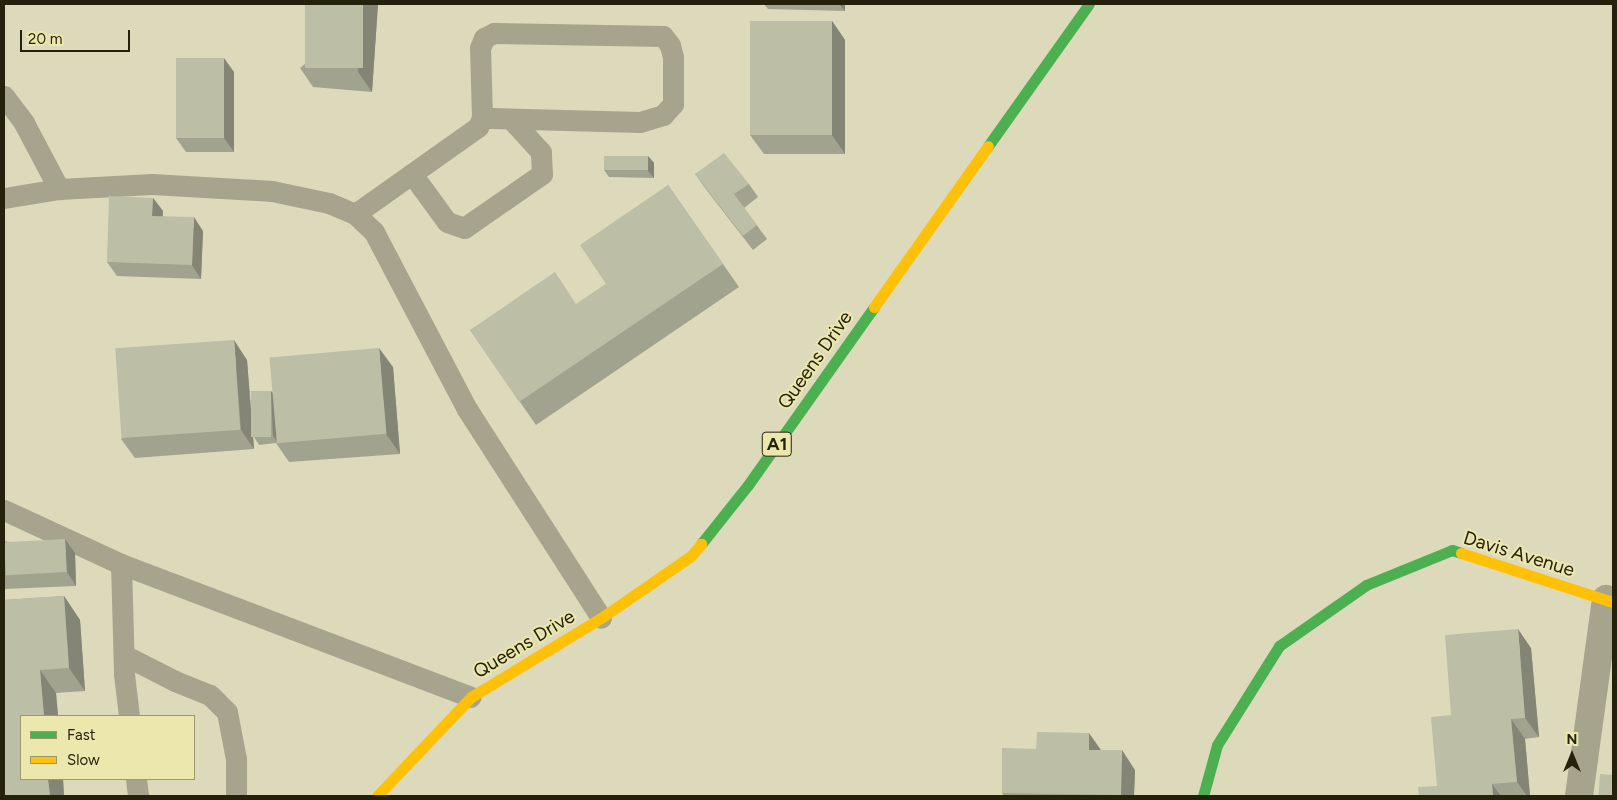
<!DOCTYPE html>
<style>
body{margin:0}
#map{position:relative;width:1617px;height:800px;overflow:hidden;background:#dddabb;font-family:Figtree,sans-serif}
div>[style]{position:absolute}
.lane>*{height:21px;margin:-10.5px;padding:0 10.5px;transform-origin:10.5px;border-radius:10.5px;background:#a6a48c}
.street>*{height:28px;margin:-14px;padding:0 14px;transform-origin:14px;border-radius:14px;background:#a6a48c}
.fast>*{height:11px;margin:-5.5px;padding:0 5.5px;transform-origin:5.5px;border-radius:5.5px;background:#4caf50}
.slow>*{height:11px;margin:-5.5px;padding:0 5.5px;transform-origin:5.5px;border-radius:5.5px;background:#ffc107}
.wall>*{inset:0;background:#a2a38f}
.shaded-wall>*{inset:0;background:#848574}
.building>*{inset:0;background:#bcbea6;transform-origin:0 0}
span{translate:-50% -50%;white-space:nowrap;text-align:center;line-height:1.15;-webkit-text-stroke:4px #ece7ac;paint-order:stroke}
.shield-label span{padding:1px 4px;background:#ece7ac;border:1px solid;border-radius:4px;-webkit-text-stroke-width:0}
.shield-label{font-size:18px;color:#25220b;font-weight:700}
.street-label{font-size:19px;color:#25220b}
.frame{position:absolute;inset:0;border:5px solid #25220b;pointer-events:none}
.legend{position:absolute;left:20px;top:715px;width:175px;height:65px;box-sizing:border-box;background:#ece7ac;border:1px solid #9c986c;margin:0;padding:6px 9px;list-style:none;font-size:15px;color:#25220b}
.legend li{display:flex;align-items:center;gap:10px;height:25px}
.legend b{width:25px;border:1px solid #9c986c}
.north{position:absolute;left:1547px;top:730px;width:50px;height:50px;-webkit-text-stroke:4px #ece7ac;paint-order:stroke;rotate:0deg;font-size:14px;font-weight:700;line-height:20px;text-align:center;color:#25220b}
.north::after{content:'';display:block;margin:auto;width:18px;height:22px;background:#25220b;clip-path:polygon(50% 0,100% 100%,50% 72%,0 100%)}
.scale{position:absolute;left:20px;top:30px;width:110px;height:22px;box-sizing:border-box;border:2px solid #25220b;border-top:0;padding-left:6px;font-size:15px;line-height:18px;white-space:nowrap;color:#25220b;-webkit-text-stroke:4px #ece7ac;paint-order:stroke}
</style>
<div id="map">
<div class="lane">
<div style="left:4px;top:96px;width:34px;rotate:53deg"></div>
<div style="left:24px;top:123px;width:75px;rotate:62.1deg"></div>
<div style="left:412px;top:174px;width:59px;rotate:53.9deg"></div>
<div style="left:447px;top:222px;width:18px;rotate:19deg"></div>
<div style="left:464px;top:228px;width:95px;rotate:-34.7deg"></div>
<div style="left:542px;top:174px;width:22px;rotate:-93deg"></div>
<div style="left:541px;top:152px;width:45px;rotate:-132.3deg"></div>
<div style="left:4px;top:198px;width:56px;rotate:-9.3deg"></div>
<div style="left:59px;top:189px;width:93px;rotate:-3.1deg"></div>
<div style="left:152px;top:184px;width:120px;rotate:3.3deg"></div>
<div style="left:272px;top:191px;width:58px;rotate:11.9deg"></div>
<div style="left:329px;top:203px;width:28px;rotate:23deg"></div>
<div style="left:355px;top:214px;width:26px;rotate:43deg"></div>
<div style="left:374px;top:232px;width:200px;rotate:62.3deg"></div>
<div style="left:467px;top:409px;width:248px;rotate:57.3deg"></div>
<div style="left:355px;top:214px;width:151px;rotate:-35.3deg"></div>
<div style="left:478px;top:127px;width:10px;rotate:-66deg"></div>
<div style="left:482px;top:118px;width:70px;rotate:-91.6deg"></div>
<div style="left:480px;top:48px;width:11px;rotate:-68deg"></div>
<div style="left:484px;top:38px;width:11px;rotate:-27deg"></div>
<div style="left:494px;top:33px;width:169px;rotate:1deg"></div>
<div style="left:663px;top:36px;width:11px;rotate:52deg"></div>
<div style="left:670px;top:45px;width:12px;rotate:76deg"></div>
<div style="left:673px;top:57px;width:47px;rotate:90deg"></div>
<div style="left:673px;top:104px;width:15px;rotate:132deg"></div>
<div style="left:663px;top:115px;width:24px;rotate:163deg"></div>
<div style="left:640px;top:122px;width:158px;rotate:-178.5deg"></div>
<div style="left:4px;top:510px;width:129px;rotate:24.8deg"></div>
<div style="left:121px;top:564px;width:374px;rotate:20.8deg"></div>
<div style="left:121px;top:564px;width:110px;rotate:88.4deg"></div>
<div style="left:124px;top:674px;width:42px;rotate:83.2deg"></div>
<div style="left:124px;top:655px;width:57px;rotate:27deg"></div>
<div style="left:175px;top:681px;width:38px;rotate:22deg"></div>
<div style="left:210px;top:695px;width:24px;rotate:45deg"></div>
<div style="left:227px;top:712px;width:48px;rotate:79.2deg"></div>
<div style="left:236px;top:759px;width:37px;rotate:90deg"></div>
<div style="left:136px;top:779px;width:17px;rotate:83deg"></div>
</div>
<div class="street">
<div style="left:1579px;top:796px;width:199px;rotate:-82.2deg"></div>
</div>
<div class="fast">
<div style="left:988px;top:146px;width:174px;rotate:-54.6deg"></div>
<div style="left:701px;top:544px;width:75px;rotate:-51.5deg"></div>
<div style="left:748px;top:485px;width:218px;rotate:-54.7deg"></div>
<div style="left:1203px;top:796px;width:53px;rotate:-74.6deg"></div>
<div style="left:1217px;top:745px;width:117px;rotate:-57.9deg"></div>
<div style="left:1279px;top:646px;width:106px;rotate:-35deg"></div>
<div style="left:1366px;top:585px;width:93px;rotate:-22.1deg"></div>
<div style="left:1452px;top:550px;width:9px;rotate:18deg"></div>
</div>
<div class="slow">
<div style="left:874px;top:307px;width:197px;rotate:-54.7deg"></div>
<div style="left:1461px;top:553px;width:160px;rotate:17.9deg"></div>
<div style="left:377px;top:796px;width:137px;rotate:-46.5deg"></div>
<div style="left:471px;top:697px;width:152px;rotate:-31.3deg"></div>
<div style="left:601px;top:618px;width:109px;rotate:-34.6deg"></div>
<div style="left:691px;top:556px;width:16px;rotate:-50deg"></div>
</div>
<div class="wall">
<div style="clip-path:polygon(378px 4px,372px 92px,313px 87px,300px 68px)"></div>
<div style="clip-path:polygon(764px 4px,845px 4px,845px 11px,768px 9px)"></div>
<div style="clip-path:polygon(832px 21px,845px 40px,845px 154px,764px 154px,750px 135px)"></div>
<div style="clip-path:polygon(234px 72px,234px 152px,186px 152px,176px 138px)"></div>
<div style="clip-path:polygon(648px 156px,654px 163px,654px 178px,609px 177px,604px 170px)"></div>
<div style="clip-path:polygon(695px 174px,749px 184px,758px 197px,744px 208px,767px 239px,753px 250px,705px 188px)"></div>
<div style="clip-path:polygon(668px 185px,739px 287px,536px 425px,470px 330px,577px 304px,606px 284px)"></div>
<div style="clip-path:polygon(153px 198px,163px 211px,162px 216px,203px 231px,201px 279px,117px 276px,107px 262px)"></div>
<div style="clip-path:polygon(247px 360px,254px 449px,135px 458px,121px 439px)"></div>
<div style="clip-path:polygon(393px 367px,400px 454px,289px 462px,276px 443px,259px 445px,254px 437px,271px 391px,272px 392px)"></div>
<div style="clip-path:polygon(4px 541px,75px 553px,76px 586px,4px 589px)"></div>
<div style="clip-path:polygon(64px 596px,80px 620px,85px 691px,56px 693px,58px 716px,21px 716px,63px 779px,64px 796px,4px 796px,4px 600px)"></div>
<div style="clip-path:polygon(1531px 648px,1539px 737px,1525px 739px,1530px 796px,1419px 796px,1437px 786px,1451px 715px)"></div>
<div style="clip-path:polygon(1101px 750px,1135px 770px,1134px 796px,1004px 796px,1002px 793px)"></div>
</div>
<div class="shaded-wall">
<div style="clip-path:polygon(363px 4px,378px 4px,372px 92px,358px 72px)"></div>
<div style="clip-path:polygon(839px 4px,845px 4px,845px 11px)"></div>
<div style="clip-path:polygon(832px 21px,845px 40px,845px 154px,832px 135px)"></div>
<div style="clip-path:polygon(224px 58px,234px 72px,234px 152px,224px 138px)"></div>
<div style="clip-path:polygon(648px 156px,654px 163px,654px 178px,648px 171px)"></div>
<div style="clip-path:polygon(153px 198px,163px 211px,162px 230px,152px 216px)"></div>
<div style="clip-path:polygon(194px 217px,203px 231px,201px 279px,192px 265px)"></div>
<div style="clip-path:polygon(234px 340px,247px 360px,254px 449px,241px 430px)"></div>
<div style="clip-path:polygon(379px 348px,393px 367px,400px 454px,386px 434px)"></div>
<div style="clip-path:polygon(271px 391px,276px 398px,278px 443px,273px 436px)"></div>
<div style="clip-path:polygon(65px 539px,75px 553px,76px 586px,67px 572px)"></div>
<div style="clip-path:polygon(64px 596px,80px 620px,85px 691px,69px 668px)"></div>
<div style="clip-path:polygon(1518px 629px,1531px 648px,1539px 737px,1525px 718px)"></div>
<div style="clip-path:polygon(40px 670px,56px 693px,58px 716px,44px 716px)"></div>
<div style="clip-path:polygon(1511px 719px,1525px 739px,1530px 796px,1527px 796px,1517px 782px)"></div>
<div style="clip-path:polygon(1089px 733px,1103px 753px,1089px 750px)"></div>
<div style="clip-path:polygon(1122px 750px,1135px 770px,1134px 796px,1121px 796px,1121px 795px)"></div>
<div style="clip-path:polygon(48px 779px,63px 779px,64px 796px,50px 796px)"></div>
<div style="clip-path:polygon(1492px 784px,1501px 796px,1493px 796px)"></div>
</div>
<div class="building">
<div style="left:305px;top:4px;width:58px;height:64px"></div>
<div style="left:750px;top:21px;width:82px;height:114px"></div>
<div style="left:176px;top:58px;width:48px;height:80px"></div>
<div style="clip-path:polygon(724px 153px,749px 184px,734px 194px,757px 225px,743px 236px,695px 174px)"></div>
<div style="left:604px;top:156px;width:44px;height:14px"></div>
<div style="clip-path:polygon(668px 185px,723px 264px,519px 402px,470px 330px,555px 272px,576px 304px,606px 284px,580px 245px)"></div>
<div style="clip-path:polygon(109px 196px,153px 198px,152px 216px,194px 217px,192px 265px,107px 262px)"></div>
<div style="left:234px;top:340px;width:90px;height:119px;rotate:86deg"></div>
<div style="left:379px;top:348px;width:86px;height:110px;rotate:85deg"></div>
<div style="left:251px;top:391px;width:20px;height:46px"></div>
<div style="left:65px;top:539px;width:33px;height:61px;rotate:87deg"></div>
<div style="clip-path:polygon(64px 596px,69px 668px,40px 670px,44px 716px,21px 716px,21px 779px,48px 779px,50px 796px,4px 796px,4px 600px)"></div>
<div style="clip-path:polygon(1518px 629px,1525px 718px,1511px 719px,1517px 782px,1492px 784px,1493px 796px,1419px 796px,1418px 787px,1437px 786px,1431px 717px,1451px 715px,1445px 635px)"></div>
<div style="clip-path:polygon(1037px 732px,1089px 733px,1089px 750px,1122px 750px,1121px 795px,1002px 793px,1002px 748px,1036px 749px)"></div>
<div style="left:1600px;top:774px;width:13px;height:22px;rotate:4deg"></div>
</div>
<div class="shield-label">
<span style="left:777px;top:444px">A1</span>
</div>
<div class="street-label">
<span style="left:815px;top:360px;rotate:-55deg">Queens Drive</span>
<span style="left:1519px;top:554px;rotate:17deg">Davis Avenue</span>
<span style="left:524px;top:644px;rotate:-31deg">Queens Drive</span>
</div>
<div class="frame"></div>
<ul class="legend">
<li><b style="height:6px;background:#4caf50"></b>Fast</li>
<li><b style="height:6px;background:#ffc107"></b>Slow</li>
</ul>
<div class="north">N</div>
<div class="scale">20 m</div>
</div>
